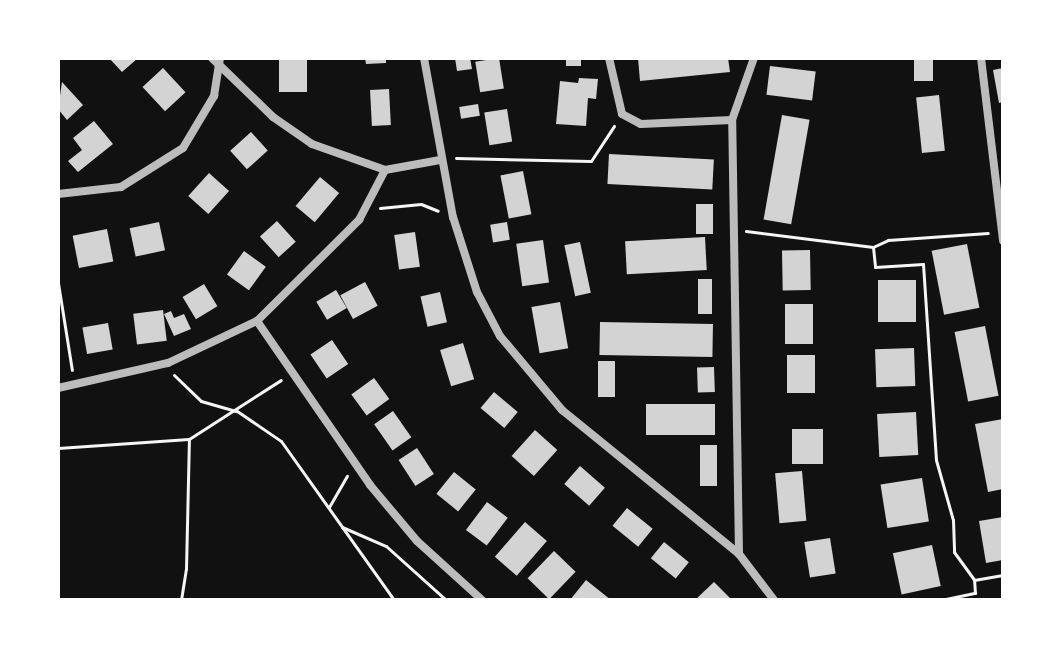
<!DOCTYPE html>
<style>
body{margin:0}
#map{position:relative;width:1061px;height:658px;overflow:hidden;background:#111;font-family:Figtree,sans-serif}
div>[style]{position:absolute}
.building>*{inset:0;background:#d3d3d3;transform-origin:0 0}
.path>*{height:3px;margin:-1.5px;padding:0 1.5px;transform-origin:1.5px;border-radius:1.5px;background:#f5f5f5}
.minor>*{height:8px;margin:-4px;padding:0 4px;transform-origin:4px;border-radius:4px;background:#bcbcbc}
span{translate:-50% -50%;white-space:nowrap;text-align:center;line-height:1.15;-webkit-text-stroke:6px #fff;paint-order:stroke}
.frame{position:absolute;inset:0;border:60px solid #fff;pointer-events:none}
</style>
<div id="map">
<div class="building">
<div style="clip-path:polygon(109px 58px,138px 58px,122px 72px)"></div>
<div style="left:279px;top:58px;width:28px;height:34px"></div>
<div style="clip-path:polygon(365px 58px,386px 58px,386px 63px,366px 64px)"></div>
<div style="clip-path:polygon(455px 58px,470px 58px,472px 69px,457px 71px)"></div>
<div style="left:499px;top:58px;width:31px;height:24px;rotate:81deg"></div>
<div style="left:566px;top:58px;width:15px;height:8px"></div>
<div style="clip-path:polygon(638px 58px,728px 58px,730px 72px,640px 81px)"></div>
<div style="left:914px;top:58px;width:19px;height:23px"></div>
<div style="left:770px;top:66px;width:46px;height:29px;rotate:7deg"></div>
<div style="left:163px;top:68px;width:33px;height:28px;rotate:47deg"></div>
<div style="clip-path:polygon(1003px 68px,1003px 102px,999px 103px,993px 70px)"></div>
<div style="clip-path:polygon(579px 78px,598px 79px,596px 99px,588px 98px,586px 126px,556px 124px,560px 81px,578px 83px)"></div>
<div style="clip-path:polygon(62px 82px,83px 105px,67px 120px,58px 109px)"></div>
<div style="left:389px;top:89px;width:36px;height:19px;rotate:87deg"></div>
<div style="left:939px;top:95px;width:56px;height:23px;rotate:84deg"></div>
<div style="left:478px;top:104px;width:12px;height:19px;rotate:81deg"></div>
<div style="left:507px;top:109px;width:33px;height:23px;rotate:81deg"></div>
<div style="left:782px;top:115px;width:28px;height:106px;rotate:10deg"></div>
<div style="clip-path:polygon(94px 121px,113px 144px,78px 172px,68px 161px,82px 150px,73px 138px)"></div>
<div style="left:251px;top:132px;width:25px;height:28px;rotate:48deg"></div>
<div style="left:609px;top:154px;width:105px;height:30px;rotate:3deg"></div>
<div style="left:523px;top:171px;width:44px;height:23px;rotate:79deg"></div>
<div style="left:209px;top:173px;width:27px;height:31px;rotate:42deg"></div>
<div style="left:320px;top:177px;width:25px;height:38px;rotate:40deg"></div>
<div style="left:696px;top:204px;width:17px;height:30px"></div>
<div style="left:277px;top:221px;width:28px;height:23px;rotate:48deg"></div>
<div style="left:159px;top:222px;width:29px;height:30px;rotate:78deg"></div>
<div style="left:507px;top:222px;width:18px;height:17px;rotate:81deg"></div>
<div style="left:107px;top:229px;width:33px;height:35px;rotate:79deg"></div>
<div style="left:415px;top:232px;width:35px;height:21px;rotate:82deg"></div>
<div style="left:705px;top:237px;width:33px;height:80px;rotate:87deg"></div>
<div style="left:543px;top:240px;width:43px;height:27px;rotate:82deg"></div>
<div style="left:580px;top:242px;width:52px;height:16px;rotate:78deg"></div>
<div style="left:967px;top:244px;width:65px;height:36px;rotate:79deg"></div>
<div style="left:810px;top:250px;width:40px;height:28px;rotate:89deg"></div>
<div style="left:244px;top:251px;width:27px;height:29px;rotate:36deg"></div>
<div style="left:698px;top:279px;width:14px;height:35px"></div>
<div style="left:878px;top:280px;width:38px;height:42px"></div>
<div style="left:365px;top:282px;width:27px;height:28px;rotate:62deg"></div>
<div style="left:204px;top:284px;width:26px;height:25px;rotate:59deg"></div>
<div style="left:336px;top:290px;width:21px;height:23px;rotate:59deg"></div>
<div style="left:440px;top:292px;width:31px;height:20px;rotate:77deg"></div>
<div style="left:560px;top:302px;width:47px;height:29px;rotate:80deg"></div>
<div style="left:813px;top:304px;width:40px;height:28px;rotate:90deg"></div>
<div style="left:163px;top:310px;width:31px;height:30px;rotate:83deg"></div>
<div style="clip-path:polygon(171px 311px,174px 318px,184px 314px,191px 329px,174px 336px,164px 314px)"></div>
<div style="left:600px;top:322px;width:113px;height:33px;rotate:1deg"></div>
<div style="left:108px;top:323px;width:27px;height:26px;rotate:80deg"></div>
<div style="left:985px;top:326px;width:71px;height:31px;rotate:79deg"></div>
<div style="left:332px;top:340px;width:29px;height:26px;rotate:56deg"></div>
<div style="left:463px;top:343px;width:38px;height:24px;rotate:73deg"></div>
<div style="left:914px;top:348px;width:38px;height:39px;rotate:88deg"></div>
<div style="left:787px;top:355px;width:28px;height:38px"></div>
<div style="left:598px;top:361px;width:17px;height:36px"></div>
<div style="left:714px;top:367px;width:25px;height:17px;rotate:88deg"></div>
<div style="left:374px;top:378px;width:26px;height:28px;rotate:54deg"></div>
<div style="left:494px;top:392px;width:31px;height:21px;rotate:40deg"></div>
<div style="left:715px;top:404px;width:31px;height:69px;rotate:90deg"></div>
<div style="left:393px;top:411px;width:32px;height:23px;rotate:55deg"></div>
<div style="left:916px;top:412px;width:43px;height:39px;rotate:87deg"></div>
<div style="clip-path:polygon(1003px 419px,1003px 489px,988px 492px,975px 424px)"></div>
<div style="left:792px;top:429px;width:31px;height:35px"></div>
<div style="left:535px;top:430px;width:30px;height:35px;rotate:42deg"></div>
<div style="left:700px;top:445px;width:17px;height:41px"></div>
<div style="left:417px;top:448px;width:31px;height:22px;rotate:57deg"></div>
<div style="left:580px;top:466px;width:33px;height:24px;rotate:41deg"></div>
<div style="left:802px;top:471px;width:50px;height:27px;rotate:85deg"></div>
<div style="left:454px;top:472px;width:28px;height:28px;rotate:39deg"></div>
<div style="left:922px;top:478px;width:44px;height:42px;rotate:81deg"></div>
<div style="left:487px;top:502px;width:26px;height:35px;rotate:37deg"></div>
<div style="left:627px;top:508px;width:33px;height:23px;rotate:39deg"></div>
<div style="clip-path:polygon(1003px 517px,1003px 560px,986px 563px,979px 521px)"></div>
<div style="left:525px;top:522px;width:29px;height:46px;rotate:41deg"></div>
<div style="left:830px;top:538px;width:36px;height:26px;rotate:81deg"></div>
<div style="left:664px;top:542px;width:32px;height:21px;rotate:39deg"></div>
<div style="left:932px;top:545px;width:42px;height:40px;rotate:78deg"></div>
<div style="left:554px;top:551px;width:30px;height:38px;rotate:44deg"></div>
<div style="clip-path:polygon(586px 580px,611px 600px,570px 600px)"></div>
<div style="clip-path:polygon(714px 582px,732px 600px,695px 600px)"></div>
</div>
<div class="path">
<div style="left:456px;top:158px;width:135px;rotate:1.3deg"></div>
<div style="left:591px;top:161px;width:42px;rotate:-56.7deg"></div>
<div style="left:380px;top:208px;width:41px;rotate:-5.6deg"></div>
<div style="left:421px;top:204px;width:18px;rotate:22deg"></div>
<div style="left:746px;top:231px;width:128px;rotate:7.2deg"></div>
<div style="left:873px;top:247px;width:17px;rotate:-25deg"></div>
<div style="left:888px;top:240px;width:100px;rotate:-4deg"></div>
<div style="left:873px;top:247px;width:20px;rotate:84deg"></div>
<div style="left:875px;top:267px;width:48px;rotate:-3.6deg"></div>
<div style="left:923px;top:264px;width:196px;rotate:86.2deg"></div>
<div style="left:936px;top:460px;width:62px;rotate:74.2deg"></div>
<div style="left:953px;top:520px;width:32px;rotate:88deg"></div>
<div style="left:954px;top:552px;width:34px;rotate:54deg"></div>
<div style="left:58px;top:283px;width:88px;rotate:80.9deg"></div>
<div style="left:174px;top:375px;width:37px;rotate:44deg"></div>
<div style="left:201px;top:401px;width:37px;rotate:16deg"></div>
<div style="left:237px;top:411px;width:53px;rotate:34.3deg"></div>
<div style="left:281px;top:441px;width:195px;rotate:54.6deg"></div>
<div style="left:58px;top:448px;width:131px;rotate:-3.9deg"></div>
<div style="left:189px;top:439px;width:109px;rotate:-32.7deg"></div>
<div style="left:329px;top:507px;width:36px;rotate:-60deg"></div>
<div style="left:342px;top:527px;width:48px;rotate:23.4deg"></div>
<div style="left:386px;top:546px;width:81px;rotate:42deg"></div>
<div style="left:181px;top:600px;width:31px;rotate:-81deg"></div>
<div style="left:186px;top:569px;width:130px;rotate:-88.7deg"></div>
<div style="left:941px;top:600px;width:35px;rotate:-12deg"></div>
<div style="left:975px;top:593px;width:13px;rotate:-94deg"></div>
<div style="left:974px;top:580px;width:29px;rotate:-10deg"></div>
</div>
<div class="minor">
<div style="left:212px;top:58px;width:85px;rotate:44deg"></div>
<div style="left:273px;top:117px;width:47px;rotate:34.7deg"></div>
<div style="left:312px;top:144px;width:77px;rotate:19.6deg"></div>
<div style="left:424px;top:58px;width:162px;rotate:79.7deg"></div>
<div style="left:453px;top:217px;width:79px;rotate:72.3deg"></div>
<div style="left:477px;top:292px;width:50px;rotate:62.4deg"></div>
<div style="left:500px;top:336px;width:97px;rotate:50deg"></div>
<div style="left:562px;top:410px;width:228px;rotate:39.1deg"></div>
<div style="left:739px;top:554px;width:58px;rotate:52.7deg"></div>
<div style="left:609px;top:58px;width:57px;rotate:76.9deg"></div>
<div style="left:622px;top:114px;width:21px;rotate:28deg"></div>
<div style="left:641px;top:124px;width:91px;rotate:-2.5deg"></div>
<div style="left:981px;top:58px;width:184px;rotate:83.1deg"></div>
<div style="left:58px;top:194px;width:63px;rotate:-6.3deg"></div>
<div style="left:121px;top:187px;width:73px;rotate:-32.2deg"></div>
<div style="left:183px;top:148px;width:61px;rotate:-59.2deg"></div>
<div style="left:214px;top:96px;width:38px;rotate:-81deg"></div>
<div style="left:257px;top:321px;width:199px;rotate:55.4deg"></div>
<div style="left:370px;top:485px;width:73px;rotate:50deg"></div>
<div style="left:417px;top:541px;width:88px;rotate:42.2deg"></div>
<div style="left:58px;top:388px;width:113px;rotate:-12.8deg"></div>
<div style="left:168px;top:363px;width:98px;rotate:-25.3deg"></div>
<div style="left:257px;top:321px;width:144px;rotate:-44.7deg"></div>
<div style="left:359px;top:220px;width:56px;rotate:-62.5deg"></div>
<div style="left:385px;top:170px;width:56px;rotate:-10.3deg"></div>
<div style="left:739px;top:554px;width:434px;rotate:-90.9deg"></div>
<div style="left:732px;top:120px;width:66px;rotate:-70.5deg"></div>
</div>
<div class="frame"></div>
</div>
